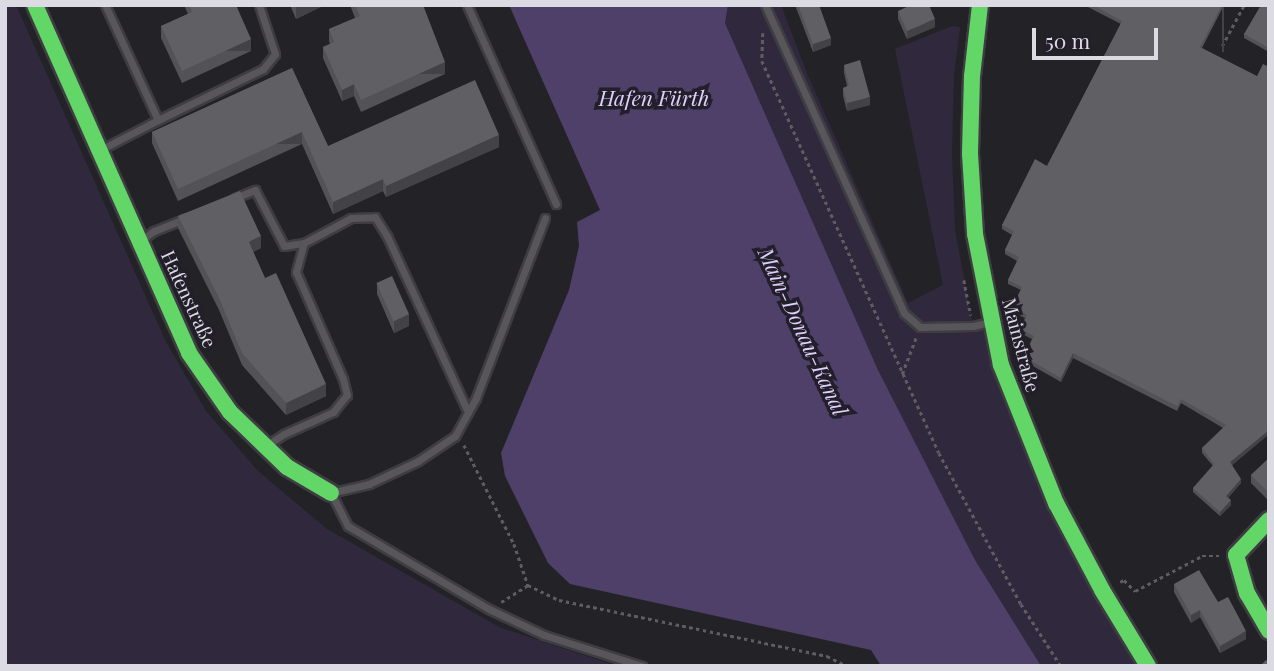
<!DOCTYPE html>
<meta charset="utf-8">
<style>
body{margin:0}
#map{position:relative;width:1274px;height:671px;overflow:hidden;background:#232227;font-family:"Playfair Display",serif}
div>[style]{position:absolute}
.green>*{inset:0;background:#30293e}
.water>*{inset:0;background:#4e4069}
.path>*{height:2.5px;margin-top:-1.25px;transform-origin:0;background:repeating-linear-gradient(90deg,#5e5e62 0 3.5px,transparent 0 7px)}
.roads{filter:drop-shadow(2px 0 #3e3d42) drop-shadow(-2px 0 #3e3d42) drop-shadow(0 2px #3e3d42) drop-shadow(0 -2px #3e3d42)}
.lane>*{height:7px;margin:-3.5px;padding:0 3.5px;transform-origin:3.5px;border-radius:3.5px;background:#58565b}
.fast>*{height:16px;margin:-8px;padding:0 8px;transform-origin:8px;border-radius:8px;background:#63d668}
.wall>*{inset:0;background:#535256}
.shaded-wall>*{inset:0;background:#434246;transform-origin:0 0}
.building>*{inset:0;background:#605f64;transform-origin:0 0}
span{translate:-50% -50%;white-space:nowrap;text-align:center;line-height:1.15;-webkit-text-stroke:7px #221f2a;paint-order:stroke}
.street-label{font-size:19px;color:#dcdae2}
.water-label{font-size:21px;color:#ddd0fc;font-style:italic}
.frame{position:absolute;inset:0;border:7px solid #dcdae2;pointer-events:none}
.scale{position:absolute;left:1032px;top:28px;width:126px;height:32px;box-sizing:border-box;border:4px solid #dcdae2;border-top:0;padding-left:9px;font-size:21px;line-height:24px;white-space:nowrap;color:#dcdae2;-webkit-text-stroke:5px #221f2a;paint-order:stroke}
</style>
<div id="map">
<div class="green">
<div style="clip-path:polygon(5px 5px,16px 5px,165px 340px,206px 411px,258px 471px,327px 529px,499px 627px,616px 666px,5px 666px)"></div>
<div style="clip-path:polygon(728px 5px,781px 5px,806px 71px,908px 303px,943px 285px,895px 49px,952px 26px,960px 27px,954px 75px,952px 152px,955px 230px,973px 326px,991px 322px,1026px 432px,1148px 666px,1041px 666px,975px 560px,878px 370px,725px 23px)"></div>
</div>
<div class="water">
<div style="clip-path:polygon(509px 5px,728px 5px,725px 23px,878px 370px,975px 560px,1041px 666px,881px 666px,871px 650px,570px 584px,548px 563px,505px 476px,501px 453px,569px 290px,579px 246px,577px 222px,600px 210px)"></div>
</div>
<div class="path">
<div style="left:763px;top:33px;width:28px;rotate:92deg"></div>
<div style="left:762px;top:61px;width:430px;rotate:65.7deg"></div>
<div style="left:939px;top:453px;width:172px;rotate:61.5deg"></div>
<div style="left:1021px;top:604px;width:74px;rotate:57.2deg"></div>
<div style="left:1222px;top:46px;width:47px;rotate:-61.8deg"></div>
<div style="left:964px;top:280px;width:36px;rotate:79deg"></div>
<div style="left:902px;top:374px;width:39px;rotate:-69deg"></div>
<div style="left:464px;top:445px;width:111px;rotate:63.2deg"></div>
<div style="left:514px;top:544px;width:43px;rotate:71.1deg"></div>
<div style="left:528px;top:585px;width:34px;rotate:26deg"></div>
<div style="left:559px;top:600px;width:274px;rotate:11.8deg"></div>
<div style="left:827px;top:656px;width:22px;rotate:27deg"></div>
<div style="left:1120px;top:582px;width:4px;rotate:-27deg"></div>
<div style="left:1124px;top:580px;width:16px;rotate:45deg"></div>
<div style="left:1135px;top:591px;width:76px;rotate:-27.6deg"></div>
<div style="left:1202px;top:556px;width:17px"></div>
<div style="left:501px;top:602px;width:32px;rotate:-32deg"></div>
</div>
<div class="roads">
<div class="lane">
<div style="left:467px;top:5px;width:218px;rotate:65.9deg"></div>
<div style="left:765px;top:5px;width:338px;rotate:65.7deg"></div>
<div style="left:904px;top:313px;width:21px;rotate:41deg"></div>
<div style="left:920px;top:327px;width:53px;rotate:-1.1deg"></div>
<div style="left:973px;top:326px;width:17px;rotate:-13deg"></div>
<div style="left:158px;top:120px;width:117px;rotate:-25.9deg"></div>
<div style="left:263px;top:69px;width:19px;rotate:-51deg"></div>
<div style="left:275px;top:54px;width:52px;rotate:-108.1deg"></div>
<div style="left:100px;top:150px;width:65px;rotate:-27.3deg"></div>
<div style="left:158px;top:120px;width:127px;rotate:-114.7deg"></div>
<div style="left:235px;top:198px;width:22px;rotate:-22deg"></div>
<div style="left:255px;top:190px;width:63px;rotate:62.6deg"></div>
<div style="left:284px;top:246px;width:20px;rotate:-9deg"></div>
<div style="left:545px;top:218px;width:193px;rotate:111deg"></div>
<div style="left:476px;top:398px;width:43px;rotate:118.9deg"></div>
<div style="left:455px;top:436px;width:45px;rotate:146deg"></div>
<div style="left:418px;top:461px;width:54px;rotate:154.9deg"></div>
<div style="left:369px;top:484px;width:39px;rotate:167deg"></div>
<div style="left:331px;top:493px;width:37px;rotate:63deg"></div>
<div style="left:348px;top:526px;width:164px;rotate:30.5deg"></div>
<div style="left:489px;top:609px;width:61px;rotate:25.3deg"></div>
<div style="left:544px;top:635px;width:103px;rotate:17.6deg"></div>
<div style="left:140px;top:241px;width:17px;rotate:-36deg"></div>
<div style="left:154px;top:231px;width:35px;rotate:-22deg"></div>
<div style="left:267px;top:445px;width:20px;rotate:-33deg"></div>
<div style="left:284px;top:434px;width:54px;rotate:-24.2deg"></div>
<div style="left:333px;top:412px;width:22px;rotate:-51deg"></div>
<div style="left:347px;top:395px;width:16px;rotate:-104deg"></div>
<div style="left:343px;top:379px;width:117px;rotate:-113.7deg"></div>
<div style="left:296px;top:272px;width:30px;rotate:-75deg"></div>
<div style="left:304px;top:243px;width:53px;rotate:-28deg"></div>
<div style="left:351px;top:218px;width:24px;rotate:-2deg"></div>
<div style="left:375px;top:217px;width:22px;rotate:58deg"></div>
<div style="left:387px;top:236px;width:194px;rotate:65.3deg"></div>
</div>
<div class="fast">
<div style="left:35px;top:5px;width:381px;rotate:66.1deg"></div>
<div style="left:189px;top:353px;width:72px;rotate:55.2deg"></div>
<div style="left:230px;top:412px;width:79px;rotate:44deg"></div>
<div style="left:287px;top:467px;width:51px;rotate:30.6deg"></div>
<div style="left:980px;top:5px;width:71px;rotate:96.4deg"></div>
<div style="left:972px;top:76px;width:78px;rotate:91.5deg"></div>
<div style="left:970px;top:154px;width:80px;rotate:86.4deg"></div>
<div style="left:975px;top:234px;width:134px;rotate:78.8deg"></div>
<div style="left:1001px;top:365px;width:149px;rotate:68.3deg"></div>
<div style="left:1056px;top:503px;width:98px;rotate:62.1deg"></div>
<div style="left:1102px;top:590px;width:89px;rotate:58.8deg"></div>
<div style="left:1269px;top:520px;width:48px;rotate:133.3deg"></div>
<div style="left:1236px;top:555px;width:40px;rotate:74deg"></div>
<div style="left:1247px;top:593px;width:44px;rotate:59.9deg"></div>
</div>
</div>
<div class="wall">
<div style="clip-path:polygon(184px 5px,236px 5px,251px 51px,182px 83px,161px 38px,161px 26px,188px 14px)"></div>
<div style="clip-path:polygon(290px 5px,325px 5px,296px 19px)"></div>
<div style="clip-path:polygon(350px 5px,423px 5px,445px 74px,361px 112px,354px 96px,342px 101px,323px 58px,323px 47px,330px 44px,329px 41px,329px 29px,355px 18px)"></div>
<div style="clip-path:polygon(795px 5px,819px 5px,831px 45px,813px 52px)"></div>
<div style="clip-path:polygon(1084px 5px,1224px 5px,1202px 48px,1269px 434px,1232px 465px,1241px 483px,1228px 498px,1231px 505px,1220px 516px,1193px 492px,1193px 488px,1213px 466px,1202px 453px,1202px 448px,1223px 428px,1181px 403px,1177px 411px,1073px 358px,1061px 382px,1024px 361px,1024px 357px,1032px 339px,1020px 333px,1020px 329px,1025px 318px,1012px 312px,1012px 307px,1021px 290px,1008px 284px,1008px 280px,1017px 261px,1005px 254px,1005px 250px,1012px 235px,1002px 229px,1002px 225px,1047px 166px,1121px 24px)"></div>
<div style="clip-path:polygon(1269px 5px,1269px 52px,1244px 38px,1244px 34px)"></div>
<div style="clip-path:polygon(898px 11px,935px 27px,907px 39px,898px 19px)"></div>
<div style="clip-path:polygon(844px 65px,870px 105px,847px 111px,843px 96px,843px 88px,847px 86px,844px 73px)"></div>
<div style="clip-path:polygon(292px 68px,328px 146px,499px 147px,386px 197px,383px 191px,333px 214px,302px 144px,178px 201px,152px 143px,152px 132px)"></div>
<div style="clip-path:polygon(178px 216px,261px 248px,253px 252px,265px 278px,326px 396px,286px 415px,242px 365px,219px 310px,178px 228px)"></div>
<div style="clip-path:polygon(377px 283px,409px 326px,394px 333px,377px 294px)"></div>
<div style="clip-path:polygon(1269px 458px,1269px 501px,1251px 483px,1251px 475px)"></div>
<div style="clip-path:polygon(1174px 584px,1218px 602px,1246px 639px,1220px 653px,1200px 617px,1191px 623px,1174px 592px)"></div>
</div>
<div class="shaded-wall">
<div style="clip-path:polygon(300px 5px,325px 5px,296px 19px,296px 7px)"></div>
<div style="left:1222px;top:5px;width:2px;height:47px"></div>
<div style="clip-path:polygon(935px 19px,935px 27px,907px 39px,907px 31px)"></div>
<div style="clip-path:polygon(831px 38px,831px 45px,813px 52px,813px 44px)"></div>
<div style="left:251px;top:39px;width:12px;height:76px;rotate:90deg"></div>
<div style="left:445px;top:62px;width:12px;height:92px;rotate:90deg"></div>
<div style="clip-path:polygon(354px 84px,354px 96px,342px 101px,342px 90px)"></div>
<div style="clip-path:polygon(870px 97px,870px 105px,847px 111px,847px 103px)"></div>
<div style="left:302px;top:132px;width:12px;height:136px;rotate:90deg"></div>
<div style="clip-path:polygon(499px 135px,499px 147px,386px 197px,386px 186px)"></div>
<div style="clip-path:polygon(383px 179px,383px 191px,333px 214px,333px 202px)"></div>
<div style="clip-path:polygon(261px 236px,261px 248px,249px 254px,249px 242px)"></div>
<div style="clip-path:polygon(409px 314px,409px 326px,394px 333px,394px 321px)"></div>
<div style="clip-path:polygon(1073px 353px,1073px 358px,1061px 382px,1061px 378px)"></div>
<div style="clip-path:polygon(326px 384px,326px 396px,286px 415px,286px 403px)"></div>
<div style="clip-path:polygon(1269px 430px,1269px 434px,1230px 467px,1230px 462px)"></div>
<div style="clip-path:polygon(1241px 479px,1241px 483px,1226px 500px,1226px 496px)"></div>
<div style="clip-path:polygon(1231px 500px,1231px 505px,1220px 516px,1220px 512px)"></div>
<div style="clip-path:polygon(1200px 610px,1200px 617px,1191px 623px,1191px 615px)"></div>
<div style="clip-path:polygon(1246px 631px,1246px 639px,1220px 653px,1220px 646px)"></div>
</div>
<div class="building">
<div style="clip-path:polygon(189px 5px,236px 5px,251px 39px,182px 71px,161px 26px,192px 12px)"></div>
<div style="clip-path:polygon(355px 5px,423px 5px,445px 62px,361px 100px,354px 84px,342px 90px,323px 47px,334px 42px,329px 29px,360px 16px)"></div>
<div style="clip-path:polygon(798px 5px,819px 5px,831px 38px,813px 44px)"></div>
<div style="clip-path:polygon(911px 5px,929px 5px,935px 19px,907px 31px,898px 11px)"></div>
<div style="clip-path:polygon(1093px 5px,1222px 5px,1200px 47px,1257px 76px,1263px 64px,1269px 67px,1269px 430px,1230px 462px,1241px 479px,1226px 496px,1231px 500px,1220px 512px,1193px 488px,1214px 464px,1202px 448px,1226px 425px,1181px 399px,1177px 406px,1073px 353px,1061px 378px,1024px 357px,1034px 336px,1020px 329px,1027px 315px,1012px 307px,1022px 287px,1008px 280px,1019px 257px,1005px 250px,1014px 231px,1002px 225px,1035px 159px,1047px 166px,1122px 21px)"></div>
<div style="clip-path:polygon(1261px 5px,1269px 5px,1269px 48px,1244px 34px)"></div>
<div style="clip-path:polygon(860px 60px,870px 97px,847px 103px,843px 88px,849px 86px,844px 65px)"></div>
<div style="clip-path:polygon(292px 68px,328px 146px,475px 80px,499px 135px,386px 186px,383px 179px,333px 202px,302px 132px,178px 189px,152px 132px)"></div>
<div style="clip-path:polygon(240px 191px,261px 236px,249px 242px,265px 278px,276px 273px,326px 384px,286px 403px,242px 353px,219px 298px,178px 216px)"></div>
<div style="left:392px;top:276px;width:42px;height:17px;rotate:66deg"></div>
<div style="clip-path:polygon(1269px 458px,1269px 493px,1251px 475px)"></div>
<div style="clip-path:polygon(1199px 570px,1218px 602px,1228px 597px,1246px 631px,1220px 646px,1200px 610px,1191px 615px,1174px 584px)"></div>
<div style="clip-path:polygon(1266px 660px,1269px 663px,1269px 666px,1260px 666px)"></div>
</div>
<div class="street-label">
<span style="left:189px;top:299px;rotate:65deg">Hafenstraße</span>
<span style="left:1021px;top:345px;rotate:75deg">Mainstraße</span>
</div>
<div class="water-label">
<span style="left:654px;top:97px">Hafen Fürth</span>
<span style="left:804px;top:331px;rotate:65deg">Main-Donau-Kanal</span>
</div>
<div class="frame"></div>
<div class="scale">50 m</div>
</div>
